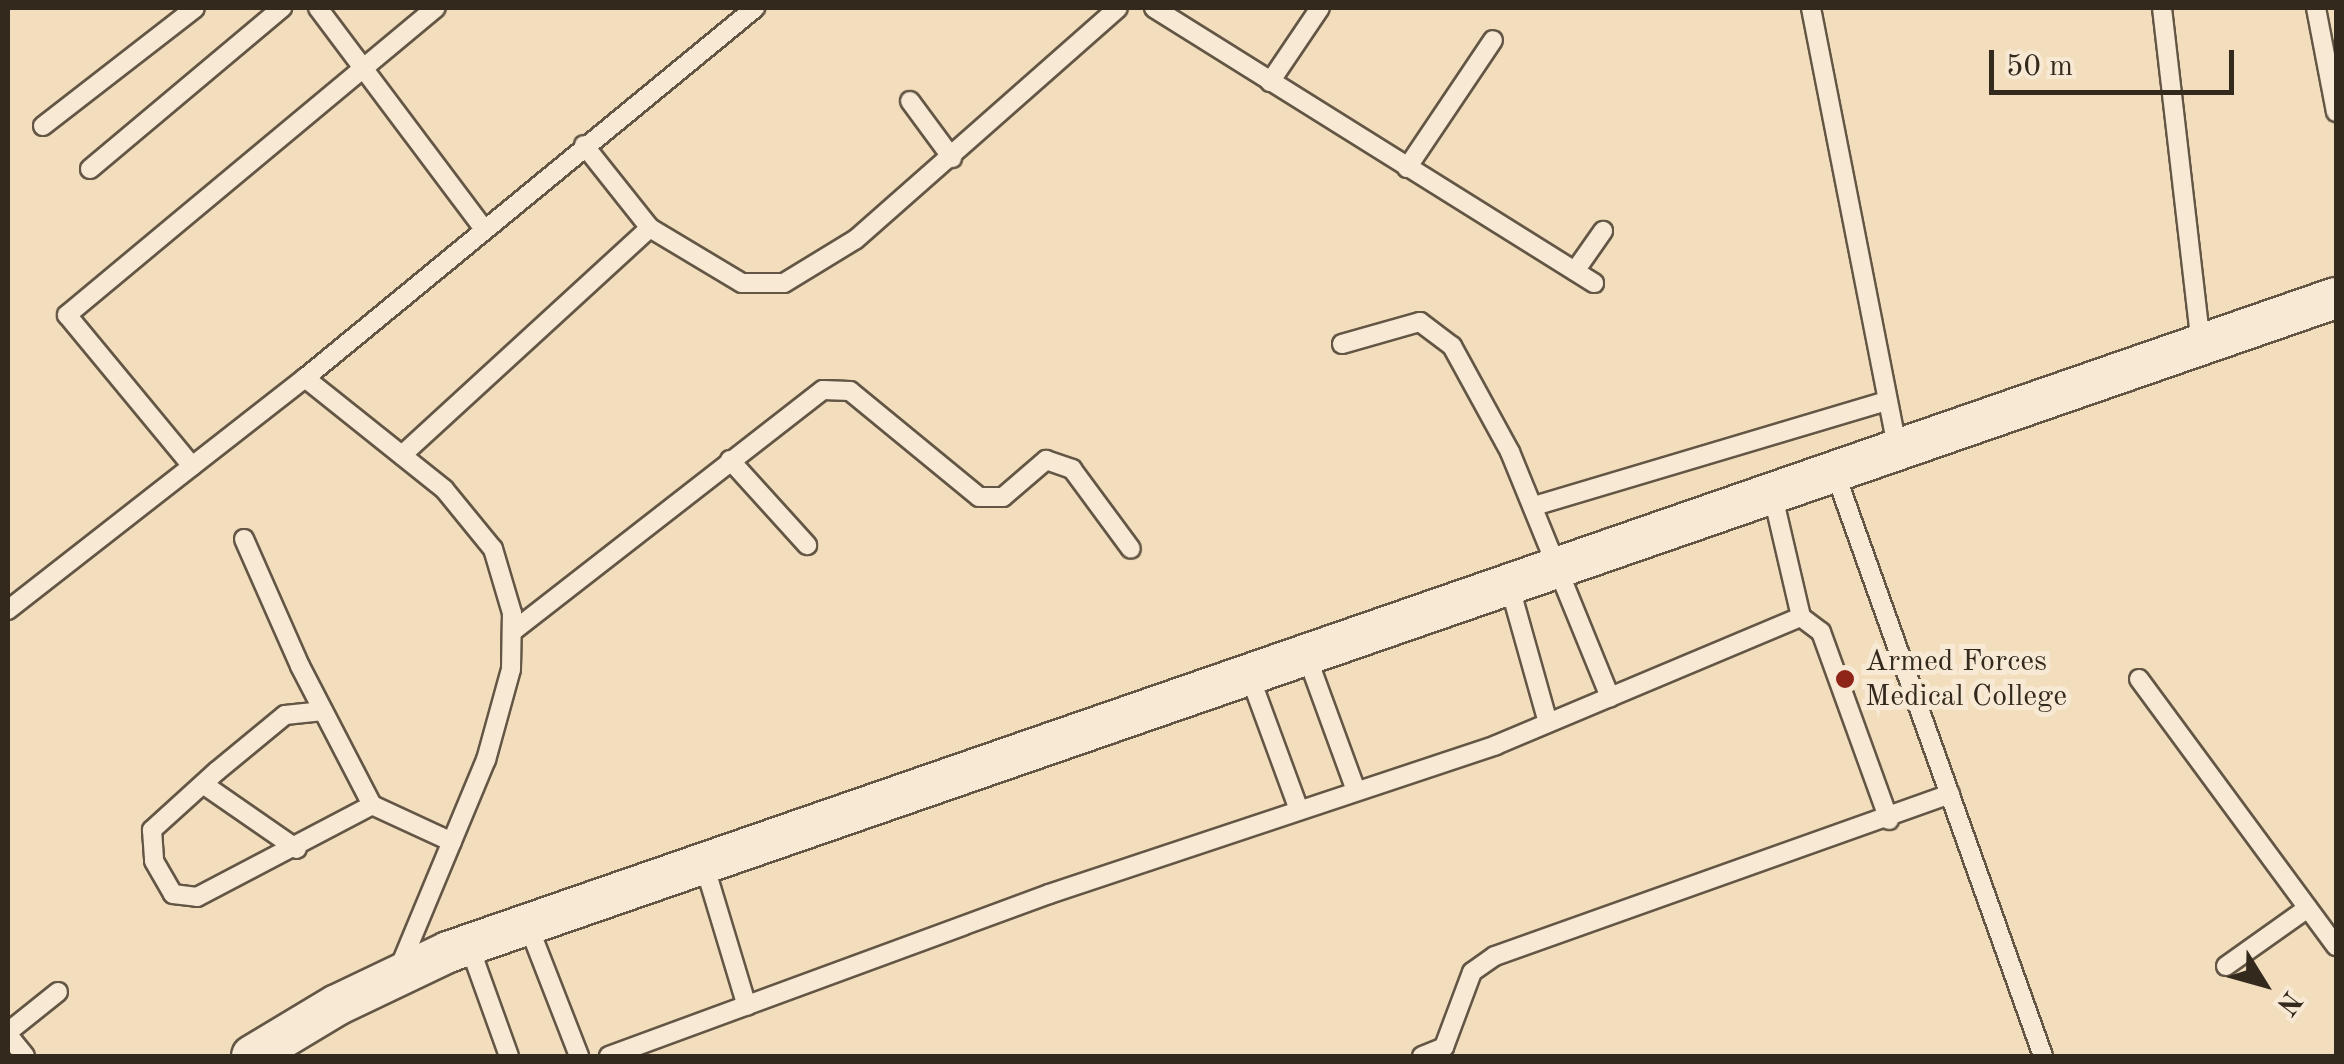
<!DOCTYPE html>
<style>
body{margin:0}
#map{position:relative;width:2344px;height:1064px;overflow:hidden;background:#f2ddbd;font-family:"Old Standard TT",serif}
div>[style]{position:absolute}
.roads{filter:drop-shadow(2px 0 #635645) drop-shadow(-2px 0 #635645) drop-shadow(0 2px #635645) drop-shadow(0 -2px #635645)}
.service>*{height:18px;margin:-9px;padding:0 9px;transform-origin:9px;border-radius:9px;background:#f7e9d4}
.tertiary>*{height:40px;margin:-20px;padding:0 20px;transform-origin:20px;border-radius:20px;background:#f7e9d4}
.dots>*{width:28px;height:28px;translate:-50% -50%;box-sizing:border-box;border:5px solid #f7e9d4;border-radius:50%}
span{translate:-50% -50%;white-space:nowrap;text-align:center;line-height:1.15;-webkit-text-stroke:10px #f7e9d4;paint-order:stroke}
.poi-label{font-size:30px;color:#33291d}
.left{translate:0 -50%;text-align:left}
.frame{position:absolute;inset:0;border:10px solid #33291d;pointer-events:none}
.north{position:absolute;left:2214px;top:934px;width:100px;height:100px;-webkit-text-stroke:8px #f7e9d4;paint-order:stroke;rotate:127deg;font-size:28px;font-weight:700;line-height:40px;text-align:center;color:#33291d}
.north::after{content:'';display:block;margin:auto;width:35px;height:45px;background:#33291d;clip-path:polygon(50% 0,100% 100%,50% 72%,0 100%)}
.scale{position:absolute;left:1989px;top:50px;width:245px;height:45px;box-sizing:border-box;border:5px solid #33291d;border-top:0;padding-left:12px;font-size:30px;line-height:35px;white-space:nowrap;color:#33291d;-webkit-text-stroke:8px #f7e9d4;paint-order:stroke}
</style>
<div id="map">
<div class="roads">
<div class="service">
<div style="left:318px;top:8px;width:275px;rotate:53.1deg"></div>
<div style="left:1154px;top:8px;width:519px;rotate:32.01deg"></div>
<div style="left:1811px;top:8px;width:450px;rotate:78.9deg"></div>
<div style="left:2162px;top:8px;width:339px;rotate:83.4deg"></div>
<div style="left:2316px;top:8px;width:106px;rotate:79.1deg"></div>
<div style="left:1270px;top:82px;width:89px;rotate:-56deg"></div>
<div style="left:910px;top:101px;width:71px;rotate:53.6deg"></div>
<div style="left:43px;top:126px;width:192px;rotate:-37.8deg"></div>
<div style="left:1407px;top:168px;width:154px;rotate:-56.1deg"></div>
<div style="left:90px;top:169px;width:251px;rotate:-40deg"></div>
<div style="left:650px;top:228px;width:107px;rotate:30.9deg"></div>
<div style="left:742px;top:283px;width:42px"></div>
<div style="left:784px;top:283px;width:84px;rotate:-31.4deg"></div>
<div style="left:856px;top:239px;width:349px;rotate:-41.4deg"></div>
<div style="left:1575px;top:271px;width:49px;rotate:-55deg"></div>
<div style="left:1342px;top:344px;width:81px;rotate:-15.8deg"></div>
<div style="left:1420px;top:322px;width:40px;rotate:37deg"></div>
<div style="left:1452px;top:346px;width:121px;rotate:61.3deg"></div>
<div style="left:1510px;top:452px;width:265px;rotate:67.8deg"></div>
<div style="left:402px;top:455px;width:336px;rotate:-42.5deg"></div>
<div style="left:650px;top:228px;width:106px;rotate:-128.5deg"></div>
<div style="left:730px;top:460px;width:115px;rotate:47.8deg"></div>
<div style="left:192px;top:466px;width:196px;rotate:-129.6deg"></div>
<div style="left:67px;top:315px;width:480px;rotate:-39.8deg"></div>
<div style="left:1834px;top:470px;width:622px;rotate:70.37deg"></div>
<div style="left:1772px;top:492px;width:128px;rotate:76.9deg"></div>
<div style="left:1801px;top:617px;width:25px;rotate:37deg"></div>
<div style="left:1821px;top:632px;width:200px;rotate:70.1deg"></div>
<div style="left:1534px;top:506px;width:368px;rotate:-16.6deg"></div>
<div style="left:244px;top:539px;width:139px;rotate:66.2deg"></div>
<div style="left:300px;top:666px;width:157px;rotate:62.6deg"></div>
<div style="left:372px;top:805px;width:88px;rotate:24.8deg"></div>
<div style="left:1509px;top:584px;width:144px;rotate:74.3deg"></div>
<div style="left:8px;top:610px;width:377px;rotate:-38deg"></div>
<div style="left:512px;top:632px;width:394px;rotate:-37.9deg"></div>
<div style="left:823px;top:390px;width:27px;rotate:2deg"></div>
<div style="left:850px;top:391px;width:167px;rotate:39.4deg"></div>
<div style="left:979px;top:497px;width:24px"></div>
<div style="left:1003px;top:497px;width:57px;rotate:-40.7deg"></div>
<div style="left:1046px;top:460px;width:28px;rotate:19deg"></div>
<div style="left:1072px;top:469px;width:99px;rotate:53.6deg"></div>
<div style="left:1306px;top:654px;width:146px;rotate:69.9deg"></div>
<div style="left:1249px;top:674px;width:145px;rotate:69.8deg"></div>
<div style="left:2139px;top:679px;width:332px;rotate:53.6deg"></div>
<div style="left:323px;top:711px;width:38px;rotate:174deg"></div>
<div style="left:285px;top:715px;width:88px;rotate:140.5deg"></div>
<div style="left:217px;top:771px;width:88px;rotate:137.8deg"></div>
<div style="left:152px;top:830px;width:31px;rotate:86deg"></div>
<div style="left:154px;top:861px;width:38px;rotate:60deg"></div>
<div style="left:173px;top:894px;width:24px;rotate:7deg"></div>
<div style="left:197px;top:897px;width:198px;rotate:-27.7deg"></div>
<div style="left:203px;top:784px;width:114px;rotate:34.7deg"></div>
<div style="left:704px;top:864px;width:148px;rotate:73.2deg"></div>
<div style="left:528px;top:925px;width:141px;rotate:68.7deg"></div>
<div style="left:469px;top:945px;width:118px;rotate:70.2deg"></div>
<div style="left:2226px;top:966px;width:100px;rotate:-35.3deg"></div>
<div style="left:398px;top:971px;width:229px;rotate:-67.4deg"></div>
<div style="left:486px;top:760px;width:94px;rotate:-74.6deg"></div>
<div style="left:511px;top:669px;width:56px;rotate:-89deg"></div>
<div style="left:512px;top:613px;width:67px;rotate:-106.5deg"></div>
<div style="left:493px;top:549px;width:77px;rotate:-129.2deg"></div>
<div style="left:444px;top:489px;width:178px;rotate:-141.4deg"></div>
<div style="left:305px;top:378px;width:583px;rotate:-39.43deg"></div>
<div style="left:8px;top:1032px;width:64px;rotate:-38.7deg"></div>
<div style="left:8px;top:1035px;width:27px;rotate:51deg"></div>
<div style="left:609px;top:1056px;width:469px;rotate:-20.2deg"></div>
<div style="left:1049px;top:894px;width:471px;rotate:-18.4deg"></div>
<div style="left:1496px;top:745px;width:331px;rotate:-22.8deg"></div>
<div style="left:1422px;top:1056px;width:24px;rotate:-22deg"></div>
<div style="left:1444px;top:1047px;width:80px;rotate:-69.5deg"></div>
<div style="left:1472px;top:972px;width:28px;rotate:-35deg"></div>
<div style="left:1495px;top:956px;width:483px;rotate:-19.6deg"></div>
</div>
<div class="tertiary">
<div style="left:252px;top:1056px;width:99px;rotate:-31deg"></div>
<div style="left:337px;top:1005px;width:123px;rotate:-25.5deg"></div>
<div style="left:448px;top:952px;width:1998px;rotate:-19.11deg"></div>
</div>
</div>
<div class="dots">
<div style="left:1845px;top:679px;background:#8f2418"></div>
</div>
<div class="poi-label">
<span class="left" style="left:1865px;top:679px">Armed Forces<br>Medical College</span>
</div>
<div class="frame"></div>
<div class="north">N</div>
<div class="scale">50 m</div>
</div>
